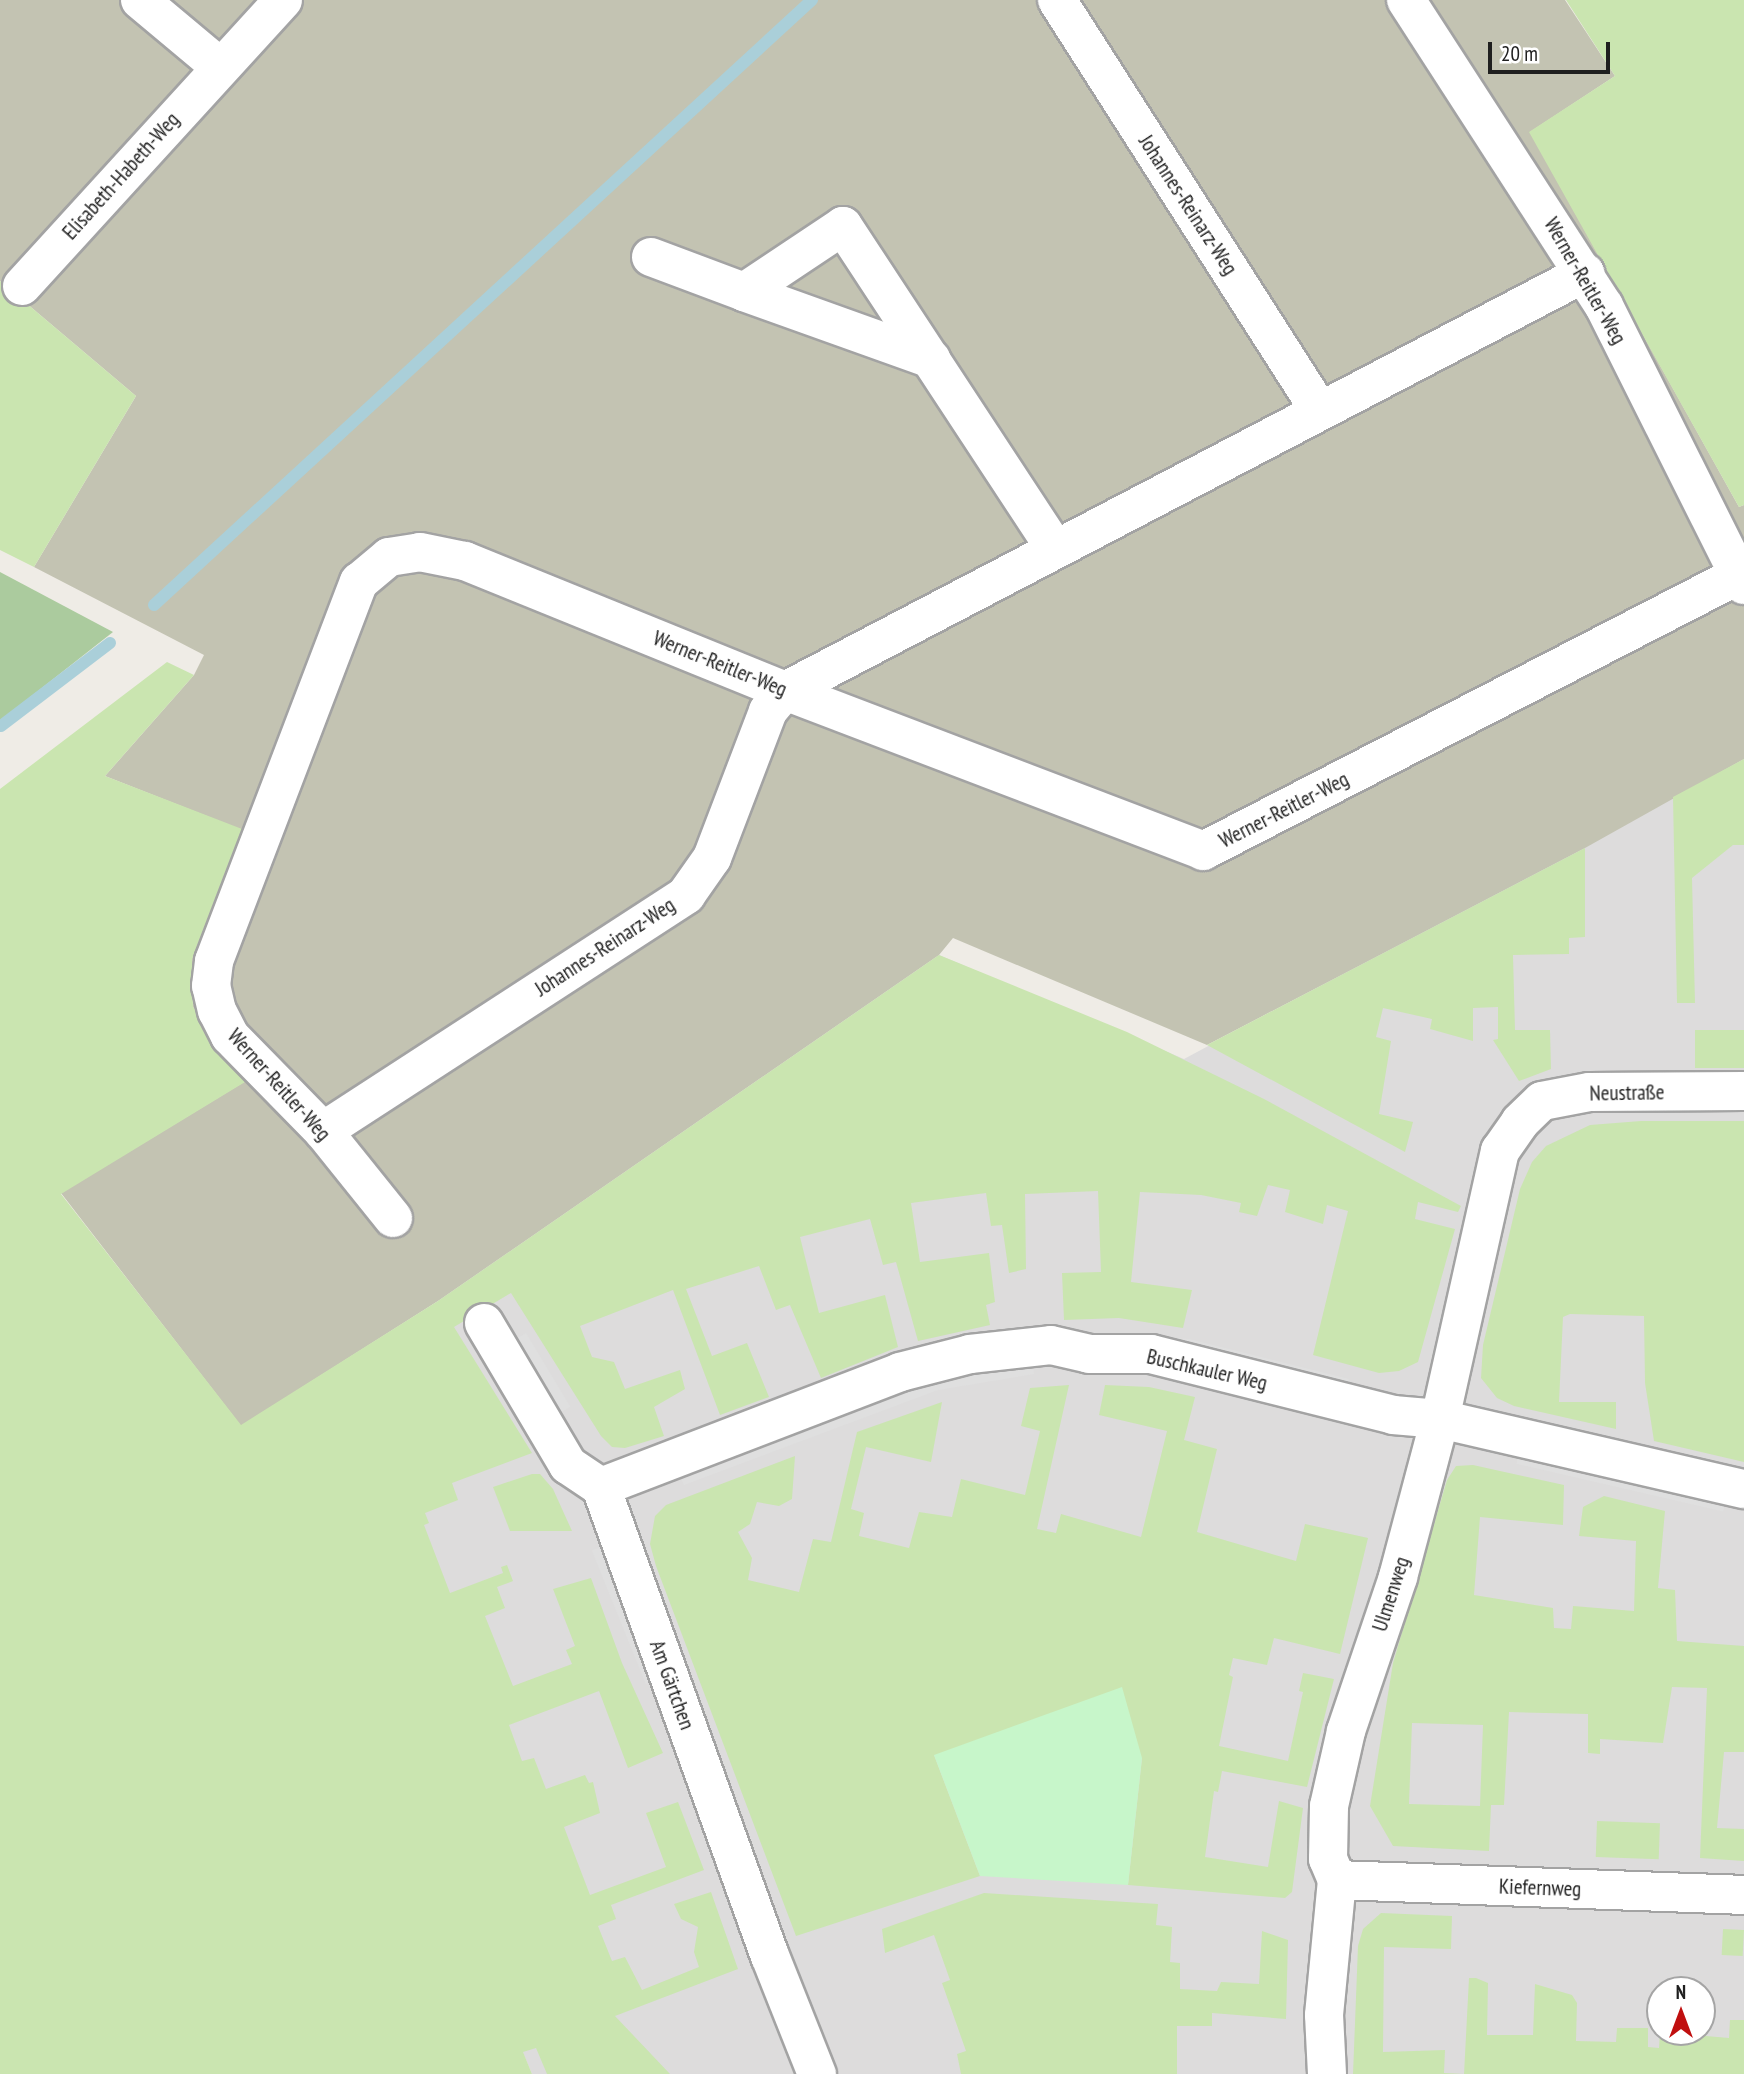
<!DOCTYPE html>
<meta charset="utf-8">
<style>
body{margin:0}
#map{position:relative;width:1744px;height:2074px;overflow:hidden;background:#efece6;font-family:"PT Sans Narrow",sans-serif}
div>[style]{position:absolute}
.residential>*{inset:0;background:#dddcdc}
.construction>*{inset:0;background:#c3c3b2}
.grass>*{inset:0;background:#cae5b0;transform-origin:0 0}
.forest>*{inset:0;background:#abcb9e}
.park>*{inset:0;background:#c7f6ca}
.parking>*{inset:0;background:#dfdfdf;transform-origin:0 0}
.stream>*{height:12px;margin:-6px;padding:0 6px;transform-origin:6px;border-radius:6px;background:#aacfd9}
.roads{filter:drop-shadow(2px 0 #a3a3a3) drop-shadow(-2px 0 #a3a3a3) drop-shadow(0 2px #a3a3a3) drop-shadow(0 -2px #a3a3a3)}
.minor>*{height:38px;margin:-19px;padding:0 19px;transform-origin:19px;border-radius:19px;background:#fff}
span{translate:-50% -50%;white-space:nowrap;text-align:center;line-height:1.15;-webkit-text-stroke:7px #fff;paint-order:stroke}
.street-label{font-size:21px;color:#1f1f1f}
.north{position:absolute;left:1646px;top:1976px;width:70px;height:70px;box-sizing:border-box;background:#fff;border:2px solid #a5a5a5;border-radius:50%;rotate:0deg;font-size:19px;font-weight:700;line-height:28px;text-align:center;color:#1f1f1f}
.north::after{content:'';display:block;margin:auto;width:24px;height:32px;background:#c00f0f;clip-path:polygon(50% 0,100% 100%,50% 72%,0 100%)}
.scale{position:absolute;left:1488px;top:42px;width:122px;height:32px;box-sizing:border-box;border:4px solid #1f1f1f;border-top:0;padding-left:9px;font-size:21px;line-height:24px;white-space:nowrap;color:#1f1f1f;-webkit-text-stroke:5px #fff;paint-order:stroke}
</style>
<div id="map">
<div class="residential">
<div style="clip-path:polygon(evenodd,1744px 759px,1744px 2074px,532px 2074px,349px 1644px,438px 1301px,939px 955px,1184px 1059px,1744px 759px,1660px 1990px,1702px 1990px,1702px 2032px,1660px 2032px,1660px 1990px)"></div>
</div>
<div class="construction">
<div style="clip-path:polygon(0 0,1565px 0,1615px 76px,1530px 132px,1739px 507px,1744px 505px,1744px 759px,1585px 848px,1207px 1045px,953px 938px,939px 955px,438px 1301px,241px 1426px,61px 1193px,244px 1082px,193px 1007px,192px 958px,242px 830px,105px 776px,194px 675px,204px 655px,34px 567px,136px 396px,0 281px)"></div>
</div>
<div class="grass">
<div style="clip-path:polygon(1566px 0,1744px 0,1744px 505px,1739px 507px,1529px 132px,1615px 76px)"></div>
<div style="clip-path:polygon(0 281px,136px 396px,34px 567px,0 550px)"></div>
<div style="clip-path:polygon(167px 662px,194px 675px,105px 776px,242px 829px,192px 959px,193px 1007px,245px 1082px,61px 1194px,241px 1425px,438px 1301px,939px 955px,1127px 1032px,1264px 1099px,1461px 1206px,1458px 1212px,1418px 1202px,1415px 1219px,1455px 1229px,1418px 1362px,1399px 1371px,1379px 1373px,1313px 1355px,1348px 1211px,1327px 1205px,1323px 1224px,1285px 1212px,1290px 1190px,1268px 1185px,1257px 1216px,1239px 1212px,1241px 1203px,1201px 1195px,1140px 1192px,1131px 1282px,1192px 1290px,1183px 1328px,1119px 1318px,1064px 1320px,1062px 1273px,1101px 1272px,1098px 1191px,1025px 1194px,1026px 1269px,1009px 1273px,1002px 1225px,991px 1226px,986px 1193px,911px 1203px,920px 1262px,989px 1253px,995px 1302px,986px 1305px,990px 1325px,918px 1341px,896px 1262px,883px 1265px,870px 1219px,800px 1237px,819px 1313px,885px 1295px,898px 1347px,821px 1378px,790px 1305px,776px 1310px,759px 1266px,686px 1289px,712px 1356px,747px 1343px,769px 1397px,720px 1415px,673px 1290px,580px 1326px,592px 1357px,614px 1362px,625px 1389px,680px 1370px,685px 1389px,654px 1407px,664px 1436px,625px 1448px,612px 1447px,601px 1436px,511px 1293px,454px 1327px,532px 1453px,452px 1483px,458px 1500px,425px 1513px,429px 1523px,424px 1525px,450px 1593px,503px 1573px,501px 1567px,507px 1565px,513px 1581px,497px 1587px,505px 1608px,485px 1616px,513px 1686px,572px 1664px,566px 1650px,575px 1646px,553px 1589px,591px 1578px,622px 1663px,663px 1753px,628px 1768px,599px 1691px,509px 1725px,522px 1761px,534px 1758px,546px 1789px,585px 1775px,589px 1783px,593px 1782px,600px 1813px,564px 1827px,590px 1895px,666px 1867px,646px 1813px,678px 1802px,704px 1870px,611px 1905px,616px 1919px,598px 1926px,612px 1961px,625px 1957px,642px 1990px,699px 1967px,694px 1952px,698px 1927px,681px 1919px,674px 1904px,711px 1892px,738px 1969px,615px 2016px,670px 2074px,547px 2074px,536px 2048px,523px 2052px,532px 2074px,0 2074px,0 789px)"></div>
<div style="clip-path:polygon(1744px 759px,1744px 845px,1733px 845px,1692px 878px,1695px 1003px,1677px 1003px,1673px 797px)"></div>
<div style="clip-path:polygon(1585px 848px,1585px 937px,1569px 938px,1569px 954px,1513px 955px,1515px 1030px,1550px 1030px,1551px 1069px,1519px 1081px,1493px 1040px,1498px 1039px,1498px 1007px,1473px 1008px,1473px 1041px,1430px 1029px,1432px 1019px,1383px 1008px,1376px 1037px,1391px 1041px,1379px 1114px,1413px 1122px,1405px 1152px,1207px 1045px)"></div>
<div style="left:1695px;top:1030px;width:49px;height:38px"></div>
<div style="clip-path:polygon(1641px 1121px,1744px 1121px,1744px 1462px,1654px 1441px,1645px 1383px,1644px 1316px,1570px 1314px,1563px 1317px,1559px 1402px,1616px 1402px,1616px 1429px,1514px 1406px,1497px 1398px,1481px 1378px,1483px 1345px,1520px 1189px,1532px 1162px,1546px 1146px,1590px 1125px)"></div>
<div style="clip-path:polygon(1069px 1385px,1037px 1529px,1056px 1533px,1061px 1514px,1141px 1537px,1167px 1431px,1099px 1415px,1105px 1385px,1149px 1387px,1195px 1397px,1184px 1440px,1217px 1449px,1197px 1532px,1296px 1561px,1305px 1524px,1368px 1538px,1340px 1654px,1274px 1638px,1267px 1665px,1233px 1658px,1229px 1675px,1233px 1677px,1219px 1746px,1288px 1761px,1303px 1692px,1299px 1691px,1303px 1673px,1334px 1679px,1307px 1787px,1222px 1771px,1218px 1792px,1214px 1791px,1205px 1857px,1268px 1867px,1279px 1801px,1303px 1808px,1292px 1892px,1285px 1898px,1128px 1885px,1142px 1758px,934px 1755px,980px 1876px,796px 1936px,656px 1566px,650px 1544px,655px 1516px,666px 1505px,795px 1456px,792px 1499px,779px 1506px,757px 1502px,750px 1524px,738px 1532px,752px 1558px,748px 1580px,799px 1592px,813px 1539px,831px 1542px,857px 1432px,942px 1402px,931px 1462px,866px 1447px,851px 1509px,864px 1513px,859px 1536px,909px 1548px,919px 1512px,952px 1517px,961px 1479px,1025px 1495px,1040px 1431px,1021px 1426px,1030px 1388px)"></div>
<div style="clip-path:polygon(evenodd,1473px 1465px,1564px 1485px,1563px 1525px,1480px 1517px,1474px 1595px,1553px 1608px,1554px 1628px,1571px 1629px,1573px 1606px,1634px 1611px,1636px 1541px,1579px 1536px,1583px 1507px,1604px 1496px,1665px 1511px,1658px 1588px,1675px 1590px,1677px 1641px,1744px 1646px,1744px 1752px,1724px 1752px,1717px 1828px,1744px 1829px,1744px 1861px,1700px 1858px,1707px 1688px,1672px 1687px,1663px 1743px,1600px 1739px,1600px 1754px,1588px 1753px,1588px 1714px,1509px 1712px,1504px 1805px,1491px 1805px,1489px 1851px,1393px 1846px,1370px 1806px,1393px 1663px,1447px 1480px,1456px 1466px,1473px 1465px,1412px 1723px,1483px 1725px,1480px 1806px,1409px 1804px,1412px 1723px)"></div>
<div style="clip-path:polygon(532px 1474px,540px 1474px,553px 1489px,572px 1531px,510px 1531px,493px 1487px)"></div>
<div style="left:1597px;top:1821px;width:63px;height:36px;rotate:2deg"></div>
<div style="clip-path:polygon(984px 1893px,1158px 1904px,1156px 1925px,1172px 1927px,1170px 1962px,1180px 1963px,1180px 1989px,1217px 1991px,1221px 1982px,1259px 1984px,1262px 1931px,1288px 1940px,1286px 2019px,1212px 2013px,1212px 2026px,1177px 2026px,1177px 2074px,961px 2074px,957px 2054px,966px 2051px,942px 1983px,950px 1980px,934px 1935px,885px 1953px,882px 1929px)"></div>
<div style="clip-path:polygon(1381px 1913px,1452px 1916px,1451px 1949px,1384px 1947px,1383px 2052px,1445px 2050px,1444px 2073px,1464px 2074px,1469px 1978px,1476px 1978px,1488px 1983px,1487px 2035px,1533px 2035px,1535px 1984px,1572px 1995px,1577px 2003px,1576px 2041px,1616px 2042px,1617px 2028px,1648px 2028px,1648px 2047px,1659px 2048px,1660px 2032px,1729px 2038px,1730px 2020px,1744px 2020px,1744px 2074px,1353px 2074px,1358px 1946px,1363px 1929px)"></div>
<div style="left:1723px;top:1929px;width:21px;height:26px;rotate:3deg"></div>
</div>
<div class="forest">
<div style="clip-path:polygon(0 572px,113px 632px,0 721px)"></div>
</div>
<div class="park">
<div style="clip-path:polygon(1122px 1687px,1142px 1758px,1128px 1885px,980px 1876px,934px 1755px)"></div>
</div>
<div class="parking">
<div style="left:526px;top:1333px;width:86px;height:14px;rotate:59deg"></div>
<div style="clip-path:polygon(1142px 1335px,1189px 1339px,1349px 1379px,1346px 1390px,1139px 1345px)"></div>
<div style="clip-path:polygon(1033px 1363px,1034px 1374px,938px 1390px,684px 1485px,679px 1474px,934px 1379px)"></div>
<div style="left:1519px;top:1453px;width:212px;height:11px;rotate:13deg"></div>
<div style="left:603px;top:1546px;width:144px;height:12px;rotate:68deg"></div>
</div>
<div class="stream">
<div style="left:154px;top:605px;width:894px;rotate:-42.6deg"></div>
<div style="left:1px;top:726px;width:137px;rotate:-37.3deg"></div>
</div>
<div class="roads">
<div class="minor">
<div style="left:140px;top:0;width:104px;rotate:39.9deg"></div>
<div style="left:1057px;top:0;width:487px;rotate:57.4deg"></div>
<div style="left:1406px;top:0;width:364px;rotate:57.1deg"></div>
<div style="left:1604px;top:306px;width:312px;rotate:63.4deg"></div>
<div style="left:651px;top:257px;width:99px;rotate:20.6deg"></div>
<div style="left:744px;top:292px;width:119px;rotate:-33.7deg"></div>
<div style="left:843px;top:226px;width:386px;rotate:56.7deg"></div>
<div style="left:22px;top:286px;width:387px;rotate:-47.6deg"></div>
<div style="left:744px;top:292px;width:199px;rotate:19.7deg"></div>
<div style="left:323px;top:1131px;width:433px;rotate:-33deg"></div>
<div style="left:686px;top:895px;width:45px;rotate:-54.9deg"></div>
<div style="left:712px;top:858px;width:157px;rotate:-69.1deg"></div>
<div style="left:768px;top:711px;width:26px;rotate:-50deg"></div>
<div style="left:785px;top:691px;width:903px;rotate:-27.59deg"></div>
<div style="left:393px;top:1218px;width:112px;rotate:-128.8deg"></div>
<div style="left:323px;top:1131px;width:133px;rotate:-134.4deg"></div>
<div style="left:230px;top:1036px;width:28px;rotate:-117deg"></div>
<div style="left:217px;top:1011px;width:26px;rotate:-103deg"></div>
<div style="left:211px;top:986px;width:25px;rotate:-83deg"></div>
<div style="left:214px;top:961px;width:406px;rotate:-69.1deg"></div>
<div style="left:359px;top:582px;width:39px;rotate:-40deg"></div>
<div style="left:389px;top:557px;width:31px;rotate:-9deg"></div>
<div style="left:420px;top:552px;width:46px;rotate:11.3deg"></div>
<div style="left:465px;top:561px;width:345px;rotate:22.1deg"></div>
<div style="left:785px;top:691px;width:448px;rotate:20.9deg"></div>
<div style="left:1203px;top:851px;width:603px;rotate:-27.25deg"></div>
<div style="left:484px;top:1323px;width:165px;rotate:59.4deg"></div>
<div style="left:568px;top:1465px;width:40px;rotate:34deg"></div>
<div style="left:601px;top:1487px;width:499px;rotate:70.2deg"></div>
<div style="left:770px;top:1956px;width:127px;rotate:68.3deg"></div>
<div style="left:601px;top:1487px;width:320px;rotate:-21deg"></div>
<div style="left:900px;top:1372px;width:72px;rotate:-14.4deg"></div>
<div style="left:970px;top:1354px;width:81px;rotate:-6.3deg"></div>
<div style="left:1051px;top:1345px;width:39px;rotate:13deg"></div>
<div style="left:1089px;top:1354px;width:62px"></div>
<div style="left:1151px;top:1354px;width:250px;rotate:14.1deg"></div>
<div style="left:1393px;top:1415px;width:47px;rotate:4.9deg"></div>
<div style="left:1440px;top:1419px;width:312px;rotate:13deg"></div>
<div style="left:1337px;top:1880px;width:407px;rotate:2.1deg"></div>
<div style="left:1327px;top:2074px;width:59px;rotate:-92.9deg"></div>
<div style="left:1324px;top:2015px;width:136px;rotate:-84.5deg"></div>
<div style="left:1337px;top:1880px;width:23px;rotate:-113deg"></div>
<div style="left:1328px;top:1859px;width:53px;rotate:-88.9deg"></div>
<div style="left:1329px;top:1806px;width:77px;rotate:-77.2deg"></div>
<div style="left:1346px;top:1731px;width:163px;rotate:-71.3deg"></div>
<div style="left:1398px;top:1577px;width:163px;rotate:-75.1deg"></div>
<div style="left:1440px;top:1419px;width:275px;rotate:-77.4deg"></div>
<div style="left:1500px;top:1151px;width:35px;rotate:-55deg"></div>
<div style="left:1520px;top:1122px;width:30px;rotate:-44deg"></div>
<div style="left:1542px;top:1101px;width:48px;rotate:-10.8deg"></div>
<div style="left:1589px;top:1092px;width:155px;rotate:-0.4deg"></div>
</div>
</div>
<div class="street-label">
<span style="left:121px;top:176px;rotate:-48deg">Elisabeth-Habeth-Weg</span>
<span style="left:1188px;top:205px;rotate:57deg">Johannes-Reinarz-Weg</span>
<span style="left:1585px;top:281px;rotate:60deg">Werner-Reitler-Weg</span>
<span style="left:720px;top:664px;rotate:22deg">Werner-Reitler-Weg</span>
<span style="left:1284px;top:810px;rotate:-27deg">Werner-Reitler-Weg</span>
<span style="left:605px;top:947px;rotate:-33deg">Johannes-Reinarz-Weg</span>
<span style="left:279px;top:1085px;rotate:48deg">Werner-Reitler-Weg</span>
<span style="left:1627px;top:1093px;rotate:-1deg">Neustraße</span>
<span style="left:1207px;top:1370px;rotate:13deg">Buschkauler Weg</span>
<span style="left:1391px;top:1594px;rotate:-72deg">Ulmenweg</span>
<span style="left:672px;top:1685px;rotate:70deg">Am Gärtchen</span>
<span style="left:1540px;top:1888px;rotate:2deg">Kiefernweg</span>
</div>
<div class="north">N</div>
<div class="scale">20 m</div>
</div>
